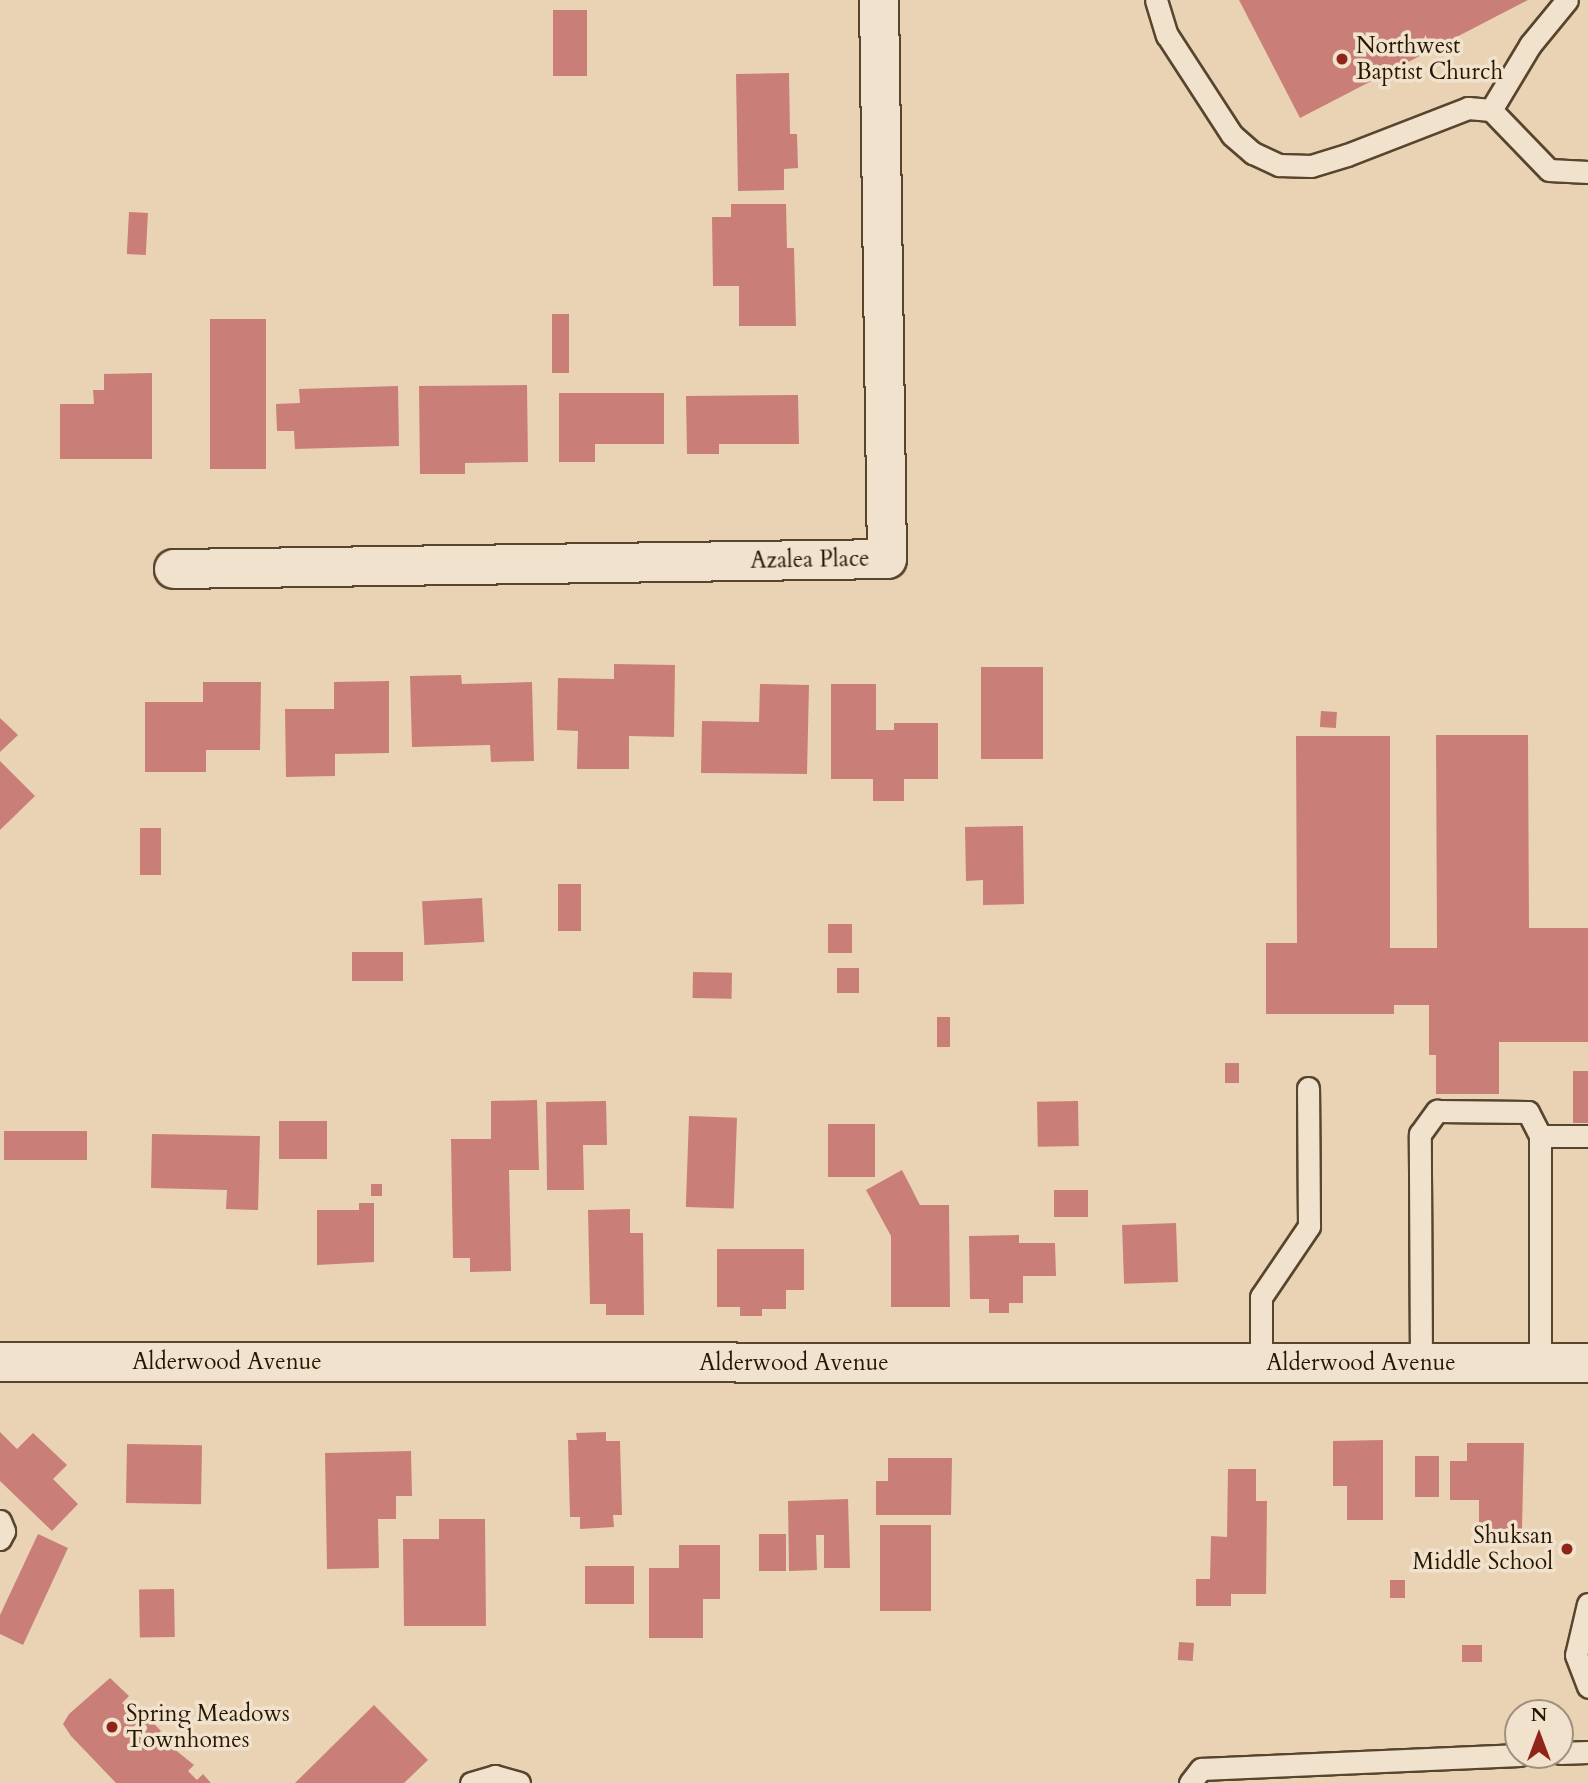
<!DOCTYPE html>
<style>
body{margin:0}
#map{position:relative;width:1588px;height:1783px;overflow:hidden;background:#e9d3b4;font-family:Cardo,serif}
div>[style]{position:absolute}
.building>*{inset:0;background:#c97f77;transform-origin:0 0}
.roads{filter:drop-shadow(2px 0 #58452d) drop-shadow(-2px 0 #58452d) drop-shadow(0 2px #58452d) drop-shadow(0 -2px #58452d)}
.lane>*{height:21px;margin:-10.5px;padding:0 10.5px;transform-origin:10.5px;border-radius:10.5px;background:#f1e2ce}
.street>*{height:38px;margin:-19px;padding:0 19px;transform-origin:19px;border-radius:19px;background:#f1e2ce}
.dots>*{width:19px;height:19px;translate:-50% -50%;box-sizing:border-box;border:4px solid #f1e2ce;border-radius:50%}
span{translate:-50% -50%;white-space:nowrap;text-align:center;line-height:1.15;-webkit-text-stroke:7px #f1e2ce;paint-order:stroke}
.poi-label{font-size:23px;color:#271600}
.left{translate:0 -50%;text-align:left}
.right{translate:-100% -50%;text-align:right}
.street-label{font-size:23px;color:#271600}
.north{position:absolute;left:1504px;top:1699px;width:70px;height:70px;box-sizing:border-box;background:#f1e2ce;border:2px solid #a0907c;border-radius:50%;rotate:0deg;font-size:19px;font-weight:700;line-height:28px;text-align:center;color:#271600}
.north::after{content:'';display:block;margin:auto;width:24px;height:32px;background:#8f2418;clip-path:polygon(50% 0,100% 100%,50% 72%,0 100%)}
</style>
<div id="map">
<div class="building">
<div style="clip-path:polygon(1239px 0,1528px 0,1300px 118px)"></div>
<div style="left:553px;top:10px;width:34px;height:66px"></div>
<div style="clip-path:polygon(789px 73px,790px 134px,797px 134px,798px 168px,784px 169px,784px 190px,738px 191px,736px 74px)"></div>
<div style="clip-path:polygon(731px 204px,786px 204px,787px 248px,794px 248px,796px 326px,739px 326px,739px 286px,713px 286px,712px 217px,731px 217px)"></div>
<div style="left:129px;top:212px;width:19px;height:42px;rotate:3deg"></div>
<div style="left:552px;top:314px;width:17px;height:59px"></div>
<div style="left:210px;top:319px;width:56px;height:150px"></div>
<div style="clip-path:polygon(152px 373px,152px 459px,60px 459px,60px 404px,94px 404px,93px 390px,104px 390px,104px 374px)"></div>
<div style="clip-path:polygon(527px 385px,528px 462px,465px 463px,465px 474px,420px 474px,419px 386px)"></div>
<div style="clip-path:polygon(398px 386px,399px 446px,295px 449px,294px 431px,277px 431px,276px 404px,300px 403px,299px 389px)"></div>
<div style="clip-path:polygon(559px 393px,664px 393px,664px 444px,595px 444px,595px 462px,559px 462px)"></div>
<div style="clip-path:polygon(798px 395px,799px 444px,719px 444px,719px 454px,687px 454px,686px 396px)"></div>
<div style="clip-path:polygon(614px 664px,675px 665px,674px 737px,629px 736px,629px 769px,577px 769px,578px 731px,557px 730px,558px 678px,614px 679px)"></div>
<div style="left:981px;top:667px;width:62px;height:92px"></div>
<div style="clip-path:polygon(461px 675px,462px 684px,532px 682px,534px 761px,491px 762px,490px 745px,412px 747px,410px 676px)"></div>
<div style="clip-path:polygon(389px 681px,389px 753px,335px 754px,335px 776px,286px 777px,285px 709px,334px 709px,334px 682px)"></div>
<div style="clip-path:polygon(203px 682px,261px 682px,260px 750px,206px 750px,206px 772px,145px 772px,145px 702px,203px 702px)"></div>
<div style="clip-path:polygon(760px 684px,809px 685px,807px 774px,701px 773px,702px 721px,759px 722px)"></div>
<div style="clip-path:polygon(831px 684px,876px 684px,876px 730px,894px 730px,894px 723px,938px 723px,938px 779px,904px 779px,904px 801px,873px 801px,873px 779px,831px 779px)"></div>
<div style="left:1321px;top:711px;width:16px;height:16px;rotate:4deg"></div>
<div style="clip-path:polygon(0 718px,18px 735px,0 752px)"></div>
<div style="clip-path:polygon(1436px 735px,1528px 735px,1529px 928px,1588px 928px,1588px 1042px,1499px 1042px,1499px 1094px,1436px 1094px,1436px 1055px,1429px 1055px,1429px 1005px,1394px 1005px,1394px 1014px,1266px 1014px,1266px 943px,1297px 943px,1296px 736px,1390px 736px,1390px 948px,1437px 948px)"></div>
<div style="clip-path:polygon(0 761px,35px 796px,0 830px)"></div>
<div style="clip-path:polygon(1023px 826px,1024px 904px,983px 905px,983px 880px,966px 881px,965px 827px)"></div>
<div style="left:140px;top:828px;width:21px;height:47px"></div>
<div style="left:558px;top:884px;width:23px;height:47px"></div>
<div style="left:482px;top:898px;width:44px;height:60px;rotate:87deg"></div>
<div style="left:828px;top:924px;width:24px;height:29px"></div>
<div style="left:352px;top:952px;width:51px;height:29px"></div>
<div style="left:837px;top:968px;width:22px;height:25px"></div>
<div style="left:693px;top:972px;width:39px;height:26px;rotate:1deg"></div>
<div style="left:937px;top:1017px;width:13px;height:30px"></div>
<div style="left:1225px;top:1063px;width:14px;height:20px"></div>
<div style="left:1573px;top:1071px;width:15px;height:52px"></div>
<div style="clip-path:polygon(537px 1100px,539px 1170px,509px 1170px,511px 1271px,470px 1272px,470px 1258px,453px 1258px,451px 1139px,491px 1139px,491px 1101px)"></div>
<div style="clip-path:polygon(606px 1101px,607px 1145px,583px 1145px,584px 1190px,547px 1190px,546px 1102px)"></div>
<div style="left:1078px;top:1101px;width:45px;height:41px;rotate:89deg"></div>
<div style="left:689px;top:1116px;width:48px;height:91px;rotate:2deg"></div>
<div style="left:279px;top:1121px;width:48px;height:38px"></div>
<div style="left:828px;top:1124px;width:47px;height:53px"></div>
<div style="left:4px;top:1131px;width:83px;height:29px"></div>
<div style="clip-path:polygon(152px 1134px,260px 1136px,258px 1210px,226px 1209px,227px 1190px,151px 1188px)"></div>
<div style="clip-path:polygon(902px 1170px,920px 1205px,949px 1205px,950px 1307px,891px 1307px,891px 1236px,866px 1190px)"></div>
<div style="left:371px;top:1184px;width:11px;height:12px"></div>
<div style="left:1054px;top:1190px;width:34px;height:27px"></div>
<div style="clip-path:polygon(359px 1203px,374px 1203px,374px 1262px,317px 1265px,317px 1210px,359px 1210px)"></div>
<div style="clip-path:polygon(630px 1209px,630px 1233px,643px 1233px,644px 1315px,606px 1315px,606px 1304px,590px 1304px,588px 1210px)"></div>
<div style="left:1176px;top:1223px;width:59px;height:54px;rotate:88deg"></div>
<div style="clip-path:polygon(1019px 1235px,1019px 1243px,1055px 1243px,1056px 1276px,1023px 1276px,1023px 1303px,1009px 1303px,1009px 1313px,989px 1313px,989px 1299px,970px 1299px,969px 1236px)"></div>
<div style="clip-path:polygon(717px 1249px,804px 1249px,804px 1290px,786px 1290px,786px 1309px,762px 1309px,762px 1316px,740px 1316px,740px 1307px,717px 1307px)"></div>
<div style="clip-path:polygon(0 1432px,17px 1449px,33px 1433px,67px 1465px,53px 1479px,78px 1504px,52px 1531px,0 1481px)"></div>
<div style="clip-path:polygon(606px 1432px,606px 1441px,620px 1441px,622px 1515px,613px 1515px,614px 1527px,580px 1529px,580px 1517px,570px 1517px,568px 1440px,577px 1440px,576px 1433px)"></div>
<div style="clip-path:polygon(1383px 1440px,1383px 1520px,1347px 1520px,1347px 1486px,1333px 1486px,1333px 1441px)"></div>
<div style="clip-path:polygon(1467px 1443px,1524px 1443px,1522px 1529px,1479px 1529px,1479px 1500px,1450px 1500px,1450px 1461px,1467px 1461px)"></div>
<div style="left:127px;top:1444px;width:75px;height:59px;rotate:1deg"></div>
<div style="clip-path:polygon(411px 1451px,412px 1496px,396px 1496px,396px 1519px,378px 1519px,379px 1568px,327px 1569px,325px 1453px)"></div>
<div style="left:1415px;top:1456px;width:24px;height:41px"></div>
<div style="clip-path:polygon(888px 1458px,952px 1458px,951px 1515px,876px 1515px,876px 1481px,888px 1481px)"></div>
<div style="clip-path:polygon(1228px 1469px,1256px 1469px,1256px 1501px,1267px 1501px,1266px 1594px,1231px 1594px,1231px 1606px,1196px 1606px,1196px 1579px,1210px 1579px,1211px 1536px,1227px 1537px)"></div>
<div style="clip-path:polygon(848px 1499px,850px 1568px,824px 1568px,824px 1535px,816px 1535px,817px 1570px,789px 1571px,788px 1501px)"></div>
<div style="clip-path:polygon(439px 1519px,485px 1519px,486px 1626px,404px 1626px,403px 1539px,439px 1539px)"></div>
<div style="left:880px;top:1525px;width:51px;height:86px"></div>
<div style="clip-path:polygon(38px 1534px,68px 1548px,23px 1645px,0 1634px,0 1615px)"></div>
<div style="left:759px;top:1534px;width:27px;height:37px"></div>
<div style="clip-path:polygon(679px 1545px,720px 1545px,720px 1599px,703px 1599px,703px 1638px,649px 1638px,649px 1568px,679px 1568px)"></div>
<div style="left:585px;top:1566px;width:49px;height:38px"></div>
<div style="left:1390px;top:1580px;width:15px;height:18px"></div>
<div style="left:174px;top:1589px;width:48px;height:35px;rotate:89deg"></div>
<div style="left:1179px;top:1642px;width:15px;height:18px;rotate:4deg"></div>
<div style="left:1462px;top:1645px;width:20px;height:17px"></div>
<div style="clip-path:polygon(110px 1678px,129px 1696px,122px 1703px,132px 1713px,138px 1707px,161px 1731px,157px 1735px,194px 1765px,188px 1771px,197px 1780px,203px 1774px,211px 1783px,116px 1783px,71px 1736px,63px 1724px,69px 1714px)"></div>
<div style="clip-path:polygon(374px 1705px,428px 1760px,404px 1783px,295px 1783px)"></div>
</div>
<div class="roads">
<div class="lane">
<div style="left:1156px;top:0;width:37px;rotate:73deg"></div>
<div style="left:1167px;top:35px;width:119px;rotate:57deg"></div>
<div style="left:1232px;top:135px;width:28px;rotate:41deg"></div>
<div style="left:1253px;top:153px;width:29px;rotate:25deg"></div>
<div style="left:1279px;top:165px;width:32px;rotate:2deg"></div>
<div style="left:1311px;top:166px;width:38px;rotate:-17deg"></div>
<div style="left:1347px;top:155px;width:130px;rotate:-21.2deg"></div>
<div style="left:1468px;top:108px;width:23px;rotate:5deg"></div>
<div style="left:1491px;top:110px;width:83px;rotate:46deg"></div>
<div style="left:1549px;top:170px;width:39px;rotate:3deg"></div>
<div style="left:1491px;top:110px;width:76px;rotate:-59deg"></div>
<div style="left:1530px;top:45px;width:58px;rotate:-50.6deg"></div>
<div style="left:1540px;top:1136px;width:48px"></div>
<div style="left:1261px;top:1363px;width:66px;rotate:-90deg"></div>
<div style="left:1261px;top:1297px;width:86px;rotate:-55.9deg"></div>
<div style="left:1309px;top:1226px;width:138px;rotate:-90.4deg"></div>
<div style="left:1421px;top:1363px;width:229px;rotate:-90.3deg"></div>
<div style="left:1420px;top:1134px;width:29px;rotate:-54deg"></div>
<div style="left:1437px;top:1111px;width:91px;rotate:0.6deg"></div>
<div style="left:1528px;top:1112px;width:27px;rotate:63deg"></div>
<div style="left:1540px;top:1136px;width:227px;rotate:90deg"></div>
<div style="left:0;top:1521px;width:11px;rotate:68deg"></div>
<div style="left:4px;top:1531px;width:9px;rotate:117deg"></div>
<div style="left:1588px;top:1604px;width:52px;rotate:103.2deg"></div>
<div style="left:1576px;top:1655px;width:34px;rotate:69deg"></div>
<div style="left:1560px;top:1753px;width:28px;rotate:-2deg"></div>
<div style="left:471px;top:1783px;width:25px;rotate:-16deg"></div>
<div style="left:495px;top:1776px;width:25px;rotate:16deg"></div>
<div style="left:1190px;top:1783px;width:18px;rotate:-52deg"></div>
<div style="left:1201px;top:1769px;width:319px;rotate:-2.5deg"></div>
</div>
<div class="street">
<div style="left:174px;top:569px;width:713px;rotate:-0.8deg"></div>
<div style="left:887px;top:559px;width:559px;rotate:-90.82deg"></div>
<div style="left:0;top:1362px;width:1588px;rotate:0.04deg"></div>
</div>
</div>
<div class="dots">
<div style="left:1342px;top:59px;background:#8f2418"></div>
<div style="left:1567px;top:1549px;background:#8f2418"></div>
<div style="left:112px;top:1727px;background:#8f2418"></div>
</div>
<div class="poi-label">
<span class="left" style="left:1356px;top:59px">Northwest<br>Baptist Church</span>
<span class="right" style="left:1553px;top:1549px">Shuksan<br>Middle School</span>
<span class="left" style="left:126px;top:1727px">Spring Meadows<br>Townhomes</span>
</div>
<div class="street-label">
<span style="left:810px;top:560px;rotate:-1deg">Azalea Place</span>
<span style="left:227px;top:1362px">Alderwood Avenue</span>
<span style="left:794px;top:1363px">Alderwood Avenue</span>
<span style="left:1361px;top:1363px">Alderwood Avenue</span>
</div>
<div class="north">N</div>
</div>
